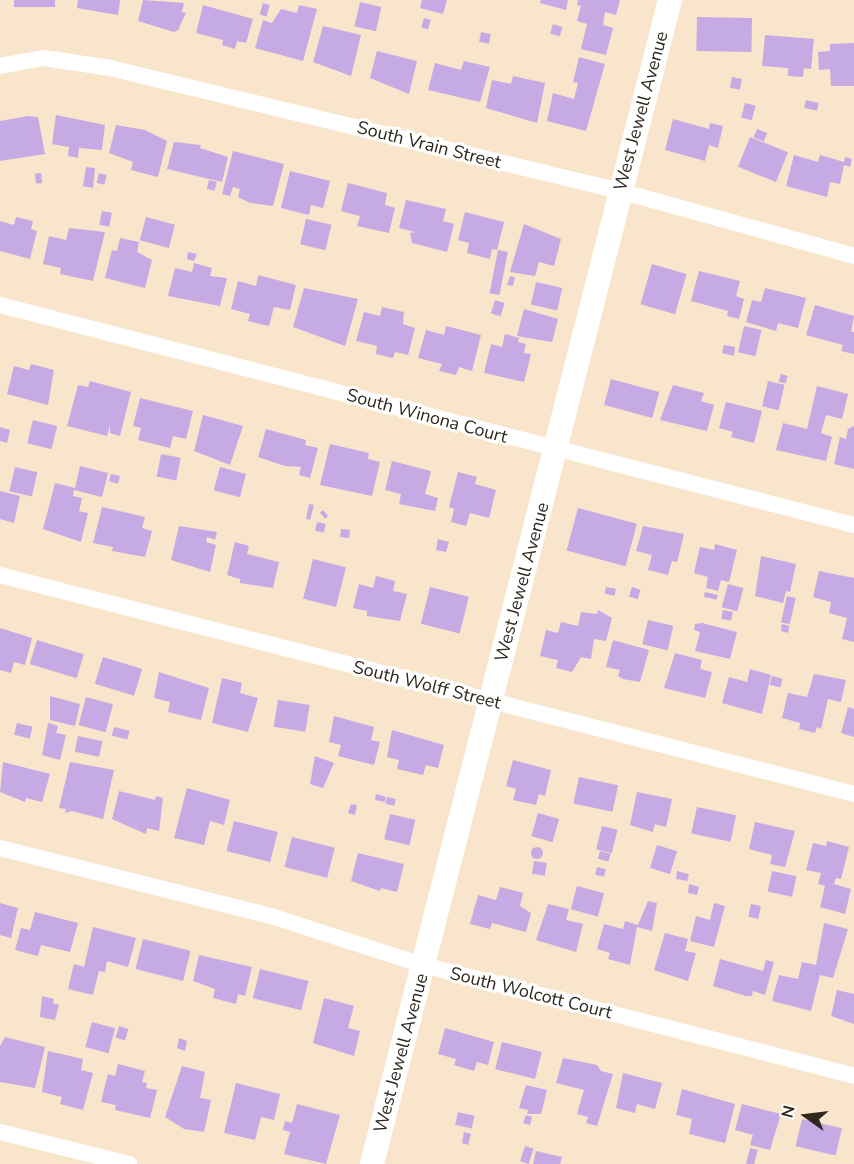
<!DOCTYPE html>
<style>
body{margin:0}
#map{position:relative;width:854px;height:1164px;overflow:hidden;background:#f9e5cb;font-family:"Nunito Sans",sans-serif}
div>[style]{position:absolute}
.building>*{inset:0;background:#c6aae4;transform-origin:0 0}
.round{border-radius:50%}
.minor>*{height:16px;margin:-8px;padding:0 8px;transform-origin:8px;border-radius:8px;background:#fff}
.secondary>*{height:24px;margin:-12px;padding:0 12px;transform-origin:12px;border-radius:12px;background:#fff}
span{translate:-50% -50%;white-space:nowrap;text-align:center;line-height:1.15;-webkit-text-stroke:6px #fff;paint-order:stroke}
.street-label{font-size:18px;color:#2f281e}
.north{position:absolute;left:776px;top:1086px;width:60px;height:60px;-webkit-text-stroke:4px #fff;paint-order:stroke;rotate:284deg;font-size:16px;font-weight:700;line-height:24px;text-align:center;color:#2f281e}
.north::after{content:'';display:block;margin:auto;width:21px;height:27px;background:#2f281e;clip-path:polygon(50% 0,100% 100%,50% 72%,0 100%)}
</style>
<div id="map">
<div class="building">
<div style="left:14px;top:0;width:41px;height:7px"></div>
<div style="clip-path:polygon(78px 0,120px 0,118px 15px,77px 8px)"></div>
<div style="clip-path:polygon(143px 0,184px 3px,182px 12px,186px 13px,178px 30px,174px 32px,138px 21px)"></div>
<div style="clip-path:polygon(422px 0,447px 0,443px 14px,420px 8px)"></div>
<div style="clip-path:polygon(541px 0,568px 0,566px 10px,540px 3px)"></div>
<div style="clip-path:polygon(578px 0,620px 0,616px 15px,605px 12px,603px 25px,613px 28px,606px 55px,581px 49px,587px 24px,577px 21px,581px 6px,577px 5px)"></div>
<div style="left:360px;top:2px;width:22px;height:25px;rotate:13deg"></div>
<div style="left:263px;top:3px;width:7px;height:12px;rotate:16deg"></div>
<div style="clip-path:polygon(203px 5px,253px 19px,246px 43px,237px 41px,235px 49px,222px 45px,223px 40px,196px 33px)"></div>
<div style="clip-path:polygon(299px 5px,317px 9px,303px 61px,255px 48px,263px 20px,272px 23px,281px 9px,297px 13px)"></div>
<div style="left:697px;top:17px;width:55px;height:34px;rotate:1deg"></div>
<div style="left:424px;top:18px;width:7px;height:10px;rotate:16deg"></div>
<div style="left:553px;top:24px;width:10px;height:10px;rotate:17deg"></div>
<div style="clip-path:polygon(323px 26px,361px 35px,351px 76px,313px 62px)"></div>
<div style="left:481px;top:32px;width:10px;height:10px;rotate:11deg"></div>
<div style="clip-path:polygon(765px 35px,814px 39px,811px 69px,804px 68px,803px 77px,788px 76px,788px 68px,762px 66px)"></div>
<div style="clip-path:polygon(854px 43px,854px 86px,831px 86px,830px 69px,819px 70px,818px 52px,830px 51px,830px 44px)"></div>
<div style="clip-path:polygon(377px 51px,417px 61px,409px 94px,370px 78px)"></div>
<div style="clip-path:polygon(579px 57px,605px 64px,586px 131px,547px 121px,553px 93px,574px 99px,578px 83px,573px 82px)"></div>
<div style="clip-path:polygon(464px 61px,490px 67px,480px 102px,428px 90px,435px 63px,461px 70px)"></div>
<div style="clip-path:polygon(513px 76px,545px 83px,537px 123px,486px 108px,492px 80px,511px 84px)"></div>
<div style="left:732px;top:77px;width:10px;height:11px;rotate:11deg"></div>
<div style="left:806px;top:100px;width:13px;height:8px;rotate:13deg"></div>
<div style="left:745px;top:103px;width:11px;height:15px;rotate:15deg"></div>
<div style="clip-path:polygon(56px 115px,105px 125px,102px 150px,79px 148px,78px 158px,68px 156px,69px 147px,52px 144px)"></div>
<div style="clip-path:polygon(28px 116px,38px 117px,45px 154px,0 161px,0 121px)"></div>
<div style="clip-path:polygon(673px 119px,709px 129px,710px 123px,723px 126px,718px 148px,709px 145px,705px 161px,665px 150px)"></div>
<div style="clip-path:polygon(116px 125px,145px 130px,167px 141px,158px 177px,131px 170px,133px 162px,109px 153px)"></div>
<div style="left:757px;top:129px;width:11px;height:9px;rotate:22deg"></div>
<div style="left:750px;top:137px;width:41px;height:32px;rotate:22deg"></div>
<div style="clip-path:polygon(174px 142px,201px 145px,200px 148px,228px 157px,222px 182px,167px 169px)"></div>
<div style="clip-path:polygon(233px 151px,284px 164px,273px 206px,250px 203px,238px 197px,240px 189px,233px 187px,230px 196px,222px 194px)"></div>
<div style="clip-path:polygon(794px 155px,818px 162px,820px 155px,844px 162px,845px 157px,852px 159px,850px 167px,844px 165px,840px 184px,830px 182px,827px 197px,786px 186px)"></div>
<div style="clip-path:polygon(86px 167px,95px 168px,93px 188px,83px 186px)"></div>
<div style="clip-path:polygon(290px 171px,330px 181px,323px 208px,311px 205px,309px 215px,281px 208px)"></div>
<div style="left:41px;top:173px;width:10px;height:6px;rotate:84deg"></div>
<div style="left:99px;top:173px;width:8px;height:10px;rotate:14deg"></div>
<div style="left:209px;top:180px;width:8px;height:9px;rotate:14deg"></div>
<div style="clip-path:polygon(348px 183px,387px 193px,385px 205px,395px 208px,389px 233px,357px 226px,360px 216px,341px 211px)"></div>
<div style="clip-path:polygon(406px 200px,446px 209px,443px 221px,454px 224px,447px 252px,412px 243px,410px 233px,415px 232px,399px 228px)"></div>
<div style="left:102px;top:211px;width:10px;height:14px;rotate:11deg"></div>
<div style="clip-path:polygon(465px 212px,504px 222px,497px 250px,492px 249px,490px 259px,467px 253px,469px 243px,458px 240px)"></div>
<div style="clip-path:polygon(16px 217px,33px 221px,31px 229px,37px 231px,30px 259px,0 251px,0 221px,14px 225px)"></div>
<div style="left:146px;top:217px;width:30px;height:24px;rotate:15deg"></div>
<div style="left:306px;top:219px;width:26px;height:26px;rotate:13deg"></div>
<div style="clip-path:polygon(524px 224px,561px 239px,554px 266px,539px 262px,535px 276px,510px 272px)"></div>
<div style="clip-path:polygon(69px 228px,105px 232px,93px 281px,60px 274px,61px 268px,43px 264px,49px 236px,66px 240px)"></div>
<div style="clip-path:polygon(120px 238px,139px 242px,137px 252px,152px 260px,145px 288px,105px 278px,112px 250px,117px 251px)"></div>
<div style="left:498px;top:250px;width:10px;height:44px;rotate:11deg"></div>
<div style="clip-path:polygon(188px 252px,197px 254px,194px 261px,187px 259px)"></div>
<div style="clip-path:polygon(194px 263px,212px 268px,210px 276px,227px 278px,220px 306px,168px 296px,175px 268px,192px 272px)"></div>
<div style="left:652px;top:264px;width:36px;height:42px;rotate:16deg"></div>
<div style="clip-path:polygon(699px 271px,740px 281px,736px 296px,744px 299px,739px 319px,727px 316px,728px 311px,691px 301px)"></div>
<div style="clip-path:polygon(258px 275px,296px 285px,290px 310px,274px 307px,269px 326px,248px 321px,250px 314px,231px 309px,238px 281px,256px 286px)"></div>
<div style="clip-path:polygon(510px 276px,515px 277px,513px 286px,507px 285px)"></div>
<div style="left:536px;top:282px;width:27px;height:23px;rotate:13deg"></div>
<div style="clip-path:polygon(304px 288px,358px 299px,345px 346px,293px 327px)"></div>
<div style="clip-path:polygon(765px 288px,806px 298px,798px 328px,778px 323px,776px 331px,746px 322px,752px 300px,761px 302px)"></div>
<div style="left:495px;top:300px;width:10px;height:14px;rotate:17deg"></div>
<div style="clip-path:polygon(815px 305px,854px 316px,851px 332px,854px 332px,854px 354px,841px 351px,843px 345px,806px 335px)"></div>
<div style="clip-path:polygon(382px 307px,404px 312px,403px 324px,415px 328px,408px 355px,395px 352px,393px 358px,376px 354px,377px 346px,356px 341px,364px 312px,380px 316px)"></div>
<div style="clip-path:polygon(524px 309px,558px 319px,552px 342px,517px 336px)"></div>
<div style="clip-path:polygon(446px 326px,481px 335px,472px 371px,459px 367px,456px 375px,439px 371px,442px 364px,418px 358px,426px 330px,444px 335px)"></div>
<div style="left:744px;top:326px;width:18px;height:27px;rotate:13deg"></div>
<div style="clip-path:polygon(505px 334px,519px 338px,518px 342px,526px 344px,524px 353px,531px 354px,524px 382px,484px 373px,491px 344px,502px 347px)"></div>
<div style="clip-path:polygon(724px 345px,735px 347px,734px 356px,722px 353px)"></div>
<div style="clip-path:polygon(31px 364px,54px 370px,48px 405px,7px 394px,14px 366px,29px 370px)"></div>
<div style="left:781px;top:374px;width:7px;height:8px;rotate:16deg"></div>
<div style="left:611px;top:379px;width:50px;height:27px;rotate:15deg"></div>
<div style="clip-path:polygon(90px 381px,131px 392px,120px 436px,110px 433px,110px 425px,107px 436px,67px 426px,78px 385px,88px 387px)"></div>
<div style="left:768px;top:381px;width:17px;height:26px;rotate:13deg"></div>
<div style="clip-path:polygon(673px 385px,704px 393px,701px 401px,714px 405px,707px 431px,660px 420px)"></div>
<div style="clip-path:polygon(817px 386px,848px 394px,842px 419px,826px 415px,821px 433px,832px 437px,826px 461px,776px 450px,783px 423px,807px 429px)"></div>
<div style="clip-path:polygon(140px 398px,193px 411px,186px 439px,173px 436px,170px 448px,138px 440px,141px 428px,133px 426px)"></div>
<div style="clip-path:polygon(726px 402px,762px 411px,754px 443px,731px 437px,733px 432px,719px 428px)"></div>
<div style="clip-path:polygon(203px 415px,243px 426px,230px 465px,194px 451px)"></div>
<div style="left:33px;top:420px;width:25px;height:24px;rotate:14deg"></div>
<div style="clip-path:polygon(854px 426px,854px 469px,834px 464px,840px 437px,846px 439px,848px 429px)"></div>
<div style="clip-path:polygon(0 427px,10px 430px,7px 443px,0 441px)"></div>
<div style="clip-path:polygon(266px 429px,306px 440px,305px 445px,318px 448px,310px 478px,299px 475px,301px 467px,285px 466px,258px 457px)"></div>
<div style="clip-path:polygon(330px 444px,369px 453px,368px 459px,380px 462px,372px 496px,320px 485px)"></div>
<div style="left:161px;top:454px;width:20px;height:23px;rotate:11deg"></div>
<div style="clip-path:polygon(392px 461px,431px 471px,425px 494px,438px 498px,435px 511px,399px 504px,401px 494px,385px 490px)"></div>
<div style="clip-path:polygon(80px 466px,108px 473px,102px 497px,74px 490px,73px 496px,82px 498px,79px 511px,88px 513px,81px 542px,43px 529px,55px 483px,75px 488px)"></div>
<div style="left:15px;top:467px;width:23px;height:25px;rotate:13deg"></div>
<div style="left:220px;top:467px;width:27px;height:24px;rotate:15deg"></div>
<div style="clip-path:polygon(458px 472px,477px 477px,475px 484px,496px 490px,489px 518px,470px 513px,466px 526px,451px 522px,454px 509px,449px 507px)"></div>
<div style="clip-path:polygon(111px 474px,120px 476px,118px 484px,109px 481px)"></div>
<div style="clip-path:polygon(0 491px,20px 496px,14px 523px,0 519px)"></div>
<div style="clip-path:polygon(309px 504px,314px 505px,310px 520px,306px 519px)"></div>
<div style="clip-path:polygon(102px 507px,145px 517px,142px 528px,152px 531px,145px 557px,112px 551px,113px 547px,93px 543px)"></div>
<div style="left:578px;top:508px;width:61px;height:44px;rotate:15deg"></div>
<div style="left:323px;top:510px;width:8px;height:4px;rotate:50deg"></div>
<div style="left:317px;top:522px;width:9px;height:9px;rotate:13deg"></div>
<div style="clip-path:polygon(179px 526px,217px 532px,215px 540px,207px 537px,206px 542px,216px 545px,210px 572px,171px 560px)"></div>
<div style="clip-path:polygon(643px 526px,684px 534px,677px 562px,672px 561px,668px 575px,648px 570px,652px 555px,636px 551px)"></div>
<div style="left:341px;top:529px;width:9px;height:8px;rotate:6deg"></div>
<div style="clip-path:polygon(438px 539px,449px 542px,446px 552px,436px 550px)"></div>
<div style="clip-path:polygon(235px 542px,249px 546px,247px 554px,279px 562px,273px 588px,240px 583px,240px 579px,227px 575px)"></div>
<div style="clip-path:polygon(715px 544px,737px 550px,729px 582px,721px 580px,718px 591px,706px 588px,708px 577px,694px 573px,700px 547px,714px 550px)"></div>
<div style="clip-path:polygon(761px 556px,796px 564px,790px 592px,786px 591px,783px 603px,755px 596px)"></div>
<div style="left:313px;top:559px;width:34px;height:41px;rotate:14deg"></div>
<div style="clip-path:polygon(819px 571px,854px 578px,854px 642px,842px 639px,847px 618px,829px 613px,831px 602px,813px 597px)"></div>
<div style="clip-path:polygon(376px 576px,395px 581px,393px 591px,407px 594px,400px 621px,367px 616px,367px 611px,353px 608px,359px 584px,373px 588px)"></div>
<div style="left:728px;top:584px;width:16px;height:24px;rotate:15deg"></div>
<div style="left:430px;top:587px;width:40px;height:38px;rotate:14deg"></div>
<div style="left:606px;top:587px;width:10px;height:7px;rotate:11deg"></div>
<div style="left:632px;top:587px;width:9px;height:10px;rotate:18deg"></div>
<div style="left:705px;top:592px;width:13px;height:5px;rotate:13deg"></div>
<div style="left:787px;top:596px;width:9px;height:27px;rotate:13deg"></div>
<div style="clip-path:polygon(598px 610px,612px 618px,606px 641px,594px 639px,591px 659px,581px 657px,572px 672px,556px 668px,558px 660px,540px 656px,546px 630px,558px 633px,561px 622px,578px 626px,581px 612px,597px 614px)"></div>
<div style="left:723px;top:610px;width:10px;height:9px;rotate:11deg"></div>
<div style="left:648px;top:620px;width:26px;height:25px;rotate:13deg"></div>
<div style="clip-path:polygon(702px 623px,737px 632px,730px 659px,695px 651px,700px 632px,694px 630px,695px 624px)"></div>
<div style="clip-path:polygon(782px 624px,789px 626px,788px 633px,781px 631px)"></div>
<div style="clip-path:polygon(0 628px,32px 638px,25px 665px,14px 662px,11px 673px,0 670px)"></div>
<div style="left:37px;top:640px;width:49px;height:25px;rotate:17deg"></div>
<div style="clip-path:polygon(613px 640px,649px 650px,640px 682px,623px 679px,618px 676px,620px 670px,606px 667px)"></div>
<div style="clip-path:polygon(675px 653px,702px 660px,700px 669px,712px 672px,705px 698px,664px 688px)"></div>
<div style="left:103px;top:657px;width:41px;height:28px;rotate:17deg"></div>
<div style="clip-path:polygon(750px 669px,771px 675px,762px 714px,722px 703px,729px 677px,747px 682px)"></div>
<div style="clip-path:polygon(159px 672px,209px 688px,201px 720px,168px 712px,170px 702px,154px 698px)"></div>
<div style="clip-path:polygon(814px 674px,846px 680px,841px 702px,828px 699px,821px 729px,817px 727px,815px 733px,799px 729px,800px 723px,782px 718px,788px 693px,807px 697px)"></div>
<div style="left:772px;top:676px;width:11px;height:9px;rotate:15deg"></div>
<div style="clip-path:polygon(222px 678px,242px 683px,240px 693px,258px 698px,248px 732px,212px 723px)"></div>
<div style="clip-path:polygon(50px 696px,80px 704px,75px 726px,50px 720px)"></div>
<div style="left:86px;top:697px;width:28px;height:29px;rotate:15deg"></div>
<div style="left:278px;top:700px;width:32px;height:27px;rotate:9deg"></div>
<div style="clip-path:polygon(848px 707px,854px 709px,854px 737px,841px 733px)"></div>
<div style="clip-path:polygon(334px 716px,374px 727px,371px 740px,380px 742px,374px 765px,338px 756px,341px 745px,329px 742px)"></div>
<div style="left:17px;top:723px;width:16px;height:12px;rotate:14deg"></div>
<div style="clip-path:polygon(48px 723px,58px 726px,56px 733px,66px 735px,60px 760px,42px 755px)"></div>
<div style="left:114px;top:727px;width:16px;height:9px;rotate:14deg"></div>
<div style="clip-path:polygon(392px 730px,444px 745px,438px 768px,426px 765px,423px 775px,397px 769px,399px 760px,387px 757px)"></div>
<div style="left:78px;top:736px;width:25px;height:16px;rotate:12deg"></div>
<div style="clip-path:polygon(315px 756px,334px 763px,323px 788px,310px 784px)"></div>
<div style="clip-path:polygon(513px 760px,551px 770px,545px 796px,539px 794px,536px 805px,513px 800px,516px 789px,506px 786px)"></div>
<div style="clip-path:polygon(3px 762px,50px 774px,42px 802px,26px 798px,25px 802px,0 792px)"></div>
<div style="clip-path:polygon(70px 762px,114px 770px,103px 819px,72px 811px,65px 813px,66px 809px,59px 808px)"></div>
<div style="left:579px;top:777px;width:40px;height:27px;rotate:12deg"></div>
<div style="clip-path:polygon(187px 788px,230px 800px,224px 825px,210px 821px,204px 845px,174px 838px)"></div>
<div style="clip-path:polygon(119px 791px,155px 800px,156px 796px,163px 798px,159px 831px,147px 828px,146px 834px,112px 819px)"></div>
<div style="clip-path:polygon(637px 792px,672px 799px,666px 827px,655px 824px,653px 832px,630px 825px)"></div>
<div style="clip-path:polygon(376px 794px,386px 797px,385px 802px,375px 800px)"></div>
<div style="left:387px;top:797px;width:9px;height:7px;rotate:13deg"></div>
<div style="clip-path:polygon(351px 804px,357px 805px,355px 815px,348px 813px)"></div>
<div style="left:697px;top:807px;width:40px;height:27px;rotate:12deg"></div>
<div style="left:538px;top:813px;width:22px;height:24px;rotate:16deg"></div>
<div style="left:390px;top:814px;width:26px;height:26px;rotate:13deg"></div>
<div style="left:234px;top:821px;width:45px;height:31px;rotate:14deg"></div>
<div style="clip-path:polygon(755px 822px,795px 831px,785px 867px,770px 864px,772px 855px,749px 849px)"></div>
<div style="left:602px;top:826px;width:16px;height:24px;rotate:14deg"></div>
<div style="left:292px;top:837px;width:44px;height:31px;rotate:14deg"></div>
<div style="clip-path:polygon(827px 841px,849px 847px,841px 879px,836px 878px,834px 884px,851px 889px,845px 914px,820px 907px,825px 886px,818px 884px,821px 873px,806px 870px,813px 843px,826px 846px)"></div>
<div style="left:657px;top:845px;width:21px;height:24px;rotate:17deg"></div>
<div class="round" style="left:531px;top:847px;width:12px;height:12px"></div>
<div style="left:600px;top:851px;width:11px;height:8px;rotate:15deg"></div>
<div style="clip-path:polygon(358px 853px,404px 864px,397px 892px,381px 888px,380px 891px,351px 881px)"></div>
<div style="left:534px;top:861px;width:13px;height:13px;rotate:9deg"></div>
<div style="left:597px;top:867px;width:9px;height:8px;rotate:13deg"></div>
<div style="clip-path:polygon(677px 871px,689px 874px,687px 881px,676px 879px)"></div>
<div style="left:772px;top:871px;width:25px;height:21px;rotate:12deg"></div>
<div style="clip-path:polygon(689px 884px,699px 887px,697px 895px,688px 893px)"></div>
<div style="left:577px;top:886px;width:28px;height:24px;rotate:15deg"></div>
<div style="clip-path:polygon(500px 887px,523px 893px,520px 906px,531px 913px,526px 932px,492px 923px,490px 929px,470px 924px,478px 895px,496px 900px)"></div>
<div style="clip-path:polygon(648px 901px,657px 903px,652px 931px,637px 927px,630px 965px,608px 959px,610px 953px,597px 949px,604px 924px,623px 929px,625px 921px,638px 925px)"></div>
<div style="clip-path:polygon(0 903px,18px 908px,11px 938px,0 935px)"></div>
<div style="clip-path:polygon(714px 903px,725px 906px,714px 947px,690px 941px,696px 916px,710px 920px)"></div>
<div style="clip-path:polygon(548px 904px,569px 909px,566px 920px,583px 924px,576px 952px,536px 940px)"></div>
<div style="left:751px;top:904px;width:10px;height:13px;rotate:11deg"></div>
<div style="clip-path:polygon(35px 912px,78px 923px,70px 952px,41px 945px,38px 956px,15px 950px,21px 928px,30px 930px)"></div>
<div style="clip-path:polygon(824px 923px,848px 929px,833px 978px,820px 975px,811px 1011px,772px 1001px,779px 975px,798px 979px,802px 962px,816px 965px)"></div>
<div style="clip-path:polygon(93px 927px,136px 938px,128px 967px,107px 961px,105px 972px,99px 971px,93px 995px,68px 989px,74px 964px,84px 967px)"></div>
<div style="clip-path:polygon(665px 933px,688px 939px,685px 951px,696px 953px,688px 981px,654px 970px)"></div>
<div style="left:143px;top:939px;width:49px;height:31px;rotate:14deg"></div>
<div style="clip-path:polygon(199px 955px,252px 967px,245px 996px,238px 994px,236px 1004px,213px 998px,215px 989px,193px 981px)"></div>
<div style="clip-path:polygon(720px 959px,763px 971px,766px 960px,774px 962px,765px 995px,753px 991px,752px 996px,746px 996px,713px 986px)"></div>
<div style="left:260px;top:969px;width:50px;height:30px;rotate:14deg"></div>
<div style="clip-path:polygon(837px 990px,854px 994px,854px 1024px,831px 1016px)"></div>
<div style="clip-path:polygon(42px 996px,54px 999px,53px 1003px,59px 1005px,55px 1020px,40px 1017px)"></div>
<div style="clip-path:polygon(324px 998px,354px 1006px,348px 1028px,360px 1031px,354px 1056px,313px 1043px)"></div>
<div style="left:92px;top:1022px;width:24px;height:26px;rotate:15deg"></div>
<div style="left:119px;top:1026px;width:10px;height:12px;rotate:17deg"></div>
<div style="clip-path:polygon(445px 1028px,494px 1042px,488px 1065px,477px 1062px,474px 1071px,454px 1065px,456px 1059px,438px 1054px)"></div>
<div style="clip-path:polygon(5px 1037px,45px 1047px,35px 1088px,0 1082px,0 1046px)"></div>
<div style="clip-path:polygon(179px 1038px,187px 1041px,185px 1051px,177px 1048px)"></div>
<div style="left:502px;top:1042px;width:41px;height:28px;rotate:14deg"></div>
<div style="clip-path:polygon(48px 1051px,83px 1059px,81px 1070px,93px 1073px,83px 1110px,60px 1104px,62px 1097px,42px 1092px)"></div>
<div style="clip-path:polygon(563px 1058px,597px 1065px,601px 1071px,613px 1074px,597px 1126px,586px 1123px,588px 1117px,577px 1114px,584px 1090px,556px 1083px)"></div>
<div style="clip-path:polygon(118px 1064px,145px 1071px,142px 1082px,147px 1083px,146px 1088px,157px 1090px,150px 1118px,115px 1110px,116px 1105px,101px 1102px,108px 1074px,115px 1076px)"></div>
<div style="clip-path:polygon(182px 1066px,205px 1072px,200px 1098px,211px 1100px,204px 1132px,184px 1129px,165px 1117px)"></div>
<div style="clip-path:polygon(623px 1073px,662px 1083px,655px 1109px,637px 1104px,635px 1113px,616px 1108px)"></div>
<div style="clip-path:polygon(236px 1083px,280px 1094px,274px 1120px,261px 1117px,255px 1140px,224px 1133px)"></div>
<div style="clip-path:polygon(526px 1085px,547px 1090px,541px 1114px,527px 1114px,528px 1110px,519px 1108px)"></div>
<div style="clip-path:polygon(682px 1089px,735px 1104px,725px 1143px,689px 1134px,692px 1119px,676px 1115px)"></div>
<div style="clip-path:polygon(297px 1104px,340px 1115px,326px 1164px,284px 1154px,290px 1132px,283px 1130px,285px 1121px,292px 1123px)"></div>
<div style="clip-path:polygon(742px 1104px,781px 1114px,770px 1150px,750px 1145px,753px 1135px,735px 1130px)"></div>
<div style="left:458px;top:1112px;width:17px;height:13px;rotate:13deg"></div>
<div style="clip-path:polygon(526px 1115px,532px 1117px,530px 1125px,523px 1123px)"></div>
<div style="left:802px;top:1119px;width:41px;height:28px;rotate:13deg"></div>
<div style="clip-path:polygon(464px 1132px,471px 1134px,468px 1145px,462px 1143px)"></div>
<div style="left:525px;top:1146px;width:9px;height:16px;rotate:18deg"></div>
<div style="clip-path:polygon(750px 1148px,758px 1150px,754px 1164px,746px 1164px)"></div>
<div style="clip-path:polygon(536px 1151px,562px 1157px,560px 1164px,533px 1164px)"></div>
</div>
<div class="minor">
<div style="left:0;top:66px;width:45px;rotate:-10.3deg"></div>
<div style="left:44px;top:58px;width:67px;rotate:8.6deg"></div>
<div style="left:110px;top:68px;width:525px;rotate:13.56deg"></div>
<div style="left:620px;top:191px;width:243px;rotate:15.5deg"></div>
<div style="left:0;top:305px;width:882px;rotate:14.45deg"></div>
<div style="left:0;top:575px;width:882px;rotate:14.38deg"></div>
<div style="left:0;top:848px;width:283px;rotate:14.1deg"></div>
<div style="left:274px;top:917px;width:157px;rotate:17.9deg"></div>
<div style="left:423px;top:965px;width:445px;rotate:14.4deg"></div>
<div style="left:0;top:1132px;width:133px;rotate:13.9deg"></div>
</div>
<div class="secondary">
<div style="left:372px;top:1164px;width:1202px;rotate:-75.64deg"></div>
</div>
<div class="street-label">
<span style="left:641px;top:111px;rotate:-75deg">West Jewell Avenue</span>
<span style="left:429px;top:145px;rotate:14deg">South Vrain Street</span>
<span style="left:427px;top:416px;rotate:15deg">South Winona Court</span>
<span style="left:522px;top:582px;rotate:-75deg">West Jewell Avenue</span>
<span style="left:427px;top:685px;rotate:14deg">South Wolff Street</span>
<span style="left:531px;top:993px;rotate:14deg">South Wolcott Court</span>
<span style="left:401px;top:1053px;rotate:-75deg">West Jewell Avenue</span>
</div>
<div class="north">N</div>
</div>
